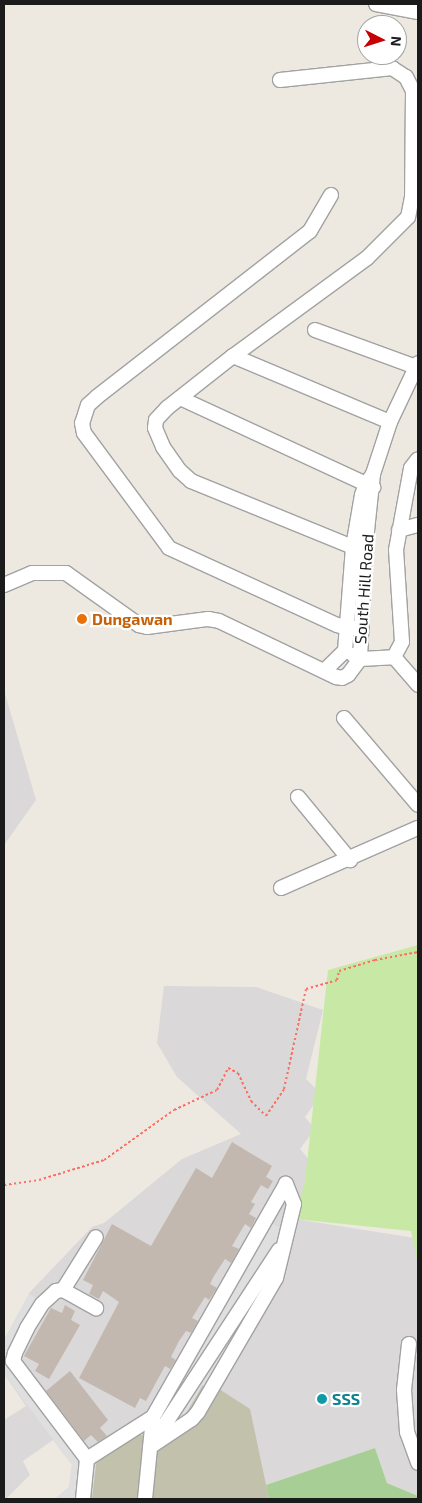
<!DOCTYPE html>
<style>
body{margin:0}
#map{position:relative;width:422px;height:1503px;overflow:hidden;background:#ede9e1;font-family:"Exo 2",sans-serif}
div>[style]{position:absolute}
.residential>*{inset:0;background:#dad8d8}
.construction>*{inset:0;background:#c2c1ac}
.grass>*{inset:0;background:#c8e9a5}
.forest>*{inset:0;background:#a7ce94}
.parking>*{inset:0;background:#dfdfdf}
.building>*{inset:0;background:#c2b8b0}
.path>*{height:2px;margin-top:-1px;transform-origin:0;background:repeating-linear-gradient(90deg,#fb6f64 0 2.5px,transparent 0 5px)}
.roads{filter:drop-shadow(1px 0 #a2a2a2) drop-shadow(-1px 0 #a2a2a2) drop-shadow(0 1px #a2a2a2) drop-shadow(0 -1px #a2a2a2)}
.minor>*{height:14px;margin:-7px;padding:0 7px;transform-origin:7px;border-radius:7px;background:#fff}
.dots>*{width:14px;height:14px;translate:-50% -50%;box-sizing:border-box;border:2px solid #fff;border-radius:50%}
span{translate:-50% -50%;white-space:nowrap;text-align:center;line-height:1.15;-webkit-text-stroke:4.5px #fff;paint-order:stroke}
.street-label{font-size:16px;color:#1b1b1b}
.food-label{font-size:16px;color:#c56008;font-weight:700}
.left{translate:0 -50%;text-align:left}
.culture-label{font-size:16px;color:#0d838f;font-weight:700}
.frame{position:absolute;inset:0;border:5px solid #1b1b1b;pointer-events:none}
.north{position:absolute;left:357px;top:15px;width:50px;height:50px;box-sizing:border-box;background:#fff;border:1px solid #a4a4a4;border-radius:50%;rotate:95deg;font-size:14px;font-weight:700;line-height:20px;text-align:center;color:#1b1b1b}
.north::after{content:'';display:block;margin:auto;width:18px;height:22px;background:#c70005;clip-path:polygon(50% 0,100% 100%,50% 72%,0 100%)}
</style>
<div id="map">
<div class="residential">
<div style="clip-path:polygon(4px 690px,36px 800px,4px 845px)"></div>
<div style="clip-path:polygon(164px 986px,256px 987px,323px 1010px,306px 1079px,321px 1094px,305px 1117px,315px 1129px,300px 1149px,313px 1164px,295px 1219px,415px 1238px,418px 1260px,418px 1496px,387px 1483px,375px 1448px,266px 1485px,269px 1499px,55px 1499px,69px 1487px,72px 1465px,53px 1440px,23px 1461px,30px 1475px,6px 1499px,4px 1499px,4px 1420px,26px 1406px,4px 1374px,4px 1340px,30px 1292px,92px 1227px,104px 1223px,182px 1159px,241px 1134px,177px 1077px,157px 1043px)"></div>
</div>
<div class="construction">
<div style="clip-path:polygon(203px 1385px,213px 1391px,219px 1389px,250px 1409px,269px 1499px,151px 1499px,156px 1425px,162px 1414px,181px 1422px)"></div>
<div style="clip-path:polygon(139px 1434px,148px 1438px,141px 1499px,92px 1499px,97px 1457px)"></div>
</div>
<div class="grass">
<div style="clip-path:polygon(418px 945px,418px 1265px,411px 1231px,295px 1219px,305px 1181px,328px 970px)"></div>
</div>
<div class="forest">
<div style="clip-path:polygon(375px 1448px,387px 1483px,418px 1496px,418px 1499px,269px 1499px,266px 1485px)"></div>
</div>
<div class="parking">
<div style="clip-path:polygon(271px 1223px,286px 1231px,283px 1257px,213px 1391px,202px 1385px,181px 1422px,162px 1414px)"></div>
<div style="clip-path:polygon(29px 1294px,38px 1299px,6px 1358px,82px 1458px,78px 1499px,55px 1499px,69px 1487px,72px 1465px,4px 1374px,4px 1340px)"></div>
</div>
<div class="building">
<div style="clip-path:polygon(232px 1142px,272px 1166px,266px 1177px,273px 1181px,268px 1189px,261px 1185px,251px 1202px,255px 1204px,249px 1214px,256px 1218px,251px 1228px,245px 1224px,232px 1246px,239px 1249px,231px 1263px,225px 1259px,214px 1276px,210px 1284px,217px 1288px,209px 1300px,205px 1297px,192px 1318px,198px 1321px,191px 1333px,186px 1331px,179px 1341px,171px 1357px,176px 1360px,170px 1369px,165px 1366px,146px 1401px,140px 1398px,135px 1408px,79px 1378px,119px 1302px,103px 1291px,99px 1299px,89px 1294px,93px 1285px,83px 1280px,112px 1224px,151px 1246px,196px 1168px,212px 1178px)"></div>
<div style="clip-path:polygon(65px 1305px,75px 1311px,71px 1320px,80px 1325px,49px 1379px,35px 1371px,39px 1364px,24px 1356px,51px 1308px,62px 1313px)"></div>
<div style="clip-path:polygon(70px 1371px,108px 1420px,100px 1428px,107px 1436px,98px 1442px,91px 1435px,84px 1441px,46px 1391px)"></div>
</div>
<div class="path">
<div style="left:4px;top:1185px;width:35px;rotate:-8deg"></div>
<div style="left:39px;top:1180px;width:68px;rotate:-17.1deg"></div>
<div style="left:104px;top:1160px;width:86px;rotate:-35.5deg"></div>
<div style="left:174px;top:1110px;width:47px;rotate:-24.9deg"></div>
<div style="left:217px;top:1090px;width:25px;rotate:-63deg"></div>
<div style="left:228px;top:1068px;width:11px;rotate:27deg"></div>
<div style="left:238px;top:1073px;width:31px;rotate:65deg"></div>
<div style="left:251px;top:1101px;width:21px;rotate:45deg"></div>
<div style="left:266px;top:1116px;width:32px;rotate:-56deg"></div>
<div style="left:284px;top:1089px;width:102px;rotate:-77.6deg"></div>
<div style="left:306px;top:989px;width:32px;rotate:-16deg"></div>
<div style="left:337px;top:980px;width:9px;rotate:-77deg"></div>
<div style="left:339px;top:971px;width:38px;rotate:-17deg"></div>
<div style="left:375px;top:960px;width:44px;rotate:-10.5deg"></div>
</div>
<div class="roads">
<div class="minor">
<div style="left:376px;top:4px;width:43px;rotate:10.8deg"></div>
<div style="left:280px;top:80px;width:113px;rotate:-6.1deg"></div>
<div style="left:392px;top:68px;width:17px;rotate:33deg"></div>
<div style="left:406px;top:77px;width:16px;rotate:63deg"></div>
<div style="left:413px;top:91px;width:106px;rotate:90.5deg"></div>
<div style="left:412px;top:197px;width:20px;rotate:101deg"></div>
<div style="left:408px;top:217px;width:58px;rotate:135deg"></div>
<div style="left:367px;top:258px;width:166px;rotate:143.8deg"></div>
<div style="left:233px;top:356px;width:84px;rotate:141.8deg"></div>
<div style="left:167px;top:408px;width:16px;rotate:133deg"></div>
<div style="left:156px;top:420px;width:8px;rotate:97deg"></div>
<div style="left:155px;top:428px;width:21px;rotate:67deg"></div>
<div style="left:163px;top:447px;width:29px;rotate:55deg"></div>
<div style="left:180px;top:471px;width:15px;rotate:42deg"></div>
<div style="left:191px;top:481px;width:175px;rotate:22.2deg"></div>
<div style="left:353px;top:547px;width:12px;rotate:14deg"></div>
<div style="left:331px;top:195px;width:42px;rotate:120.3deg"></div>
<div style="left:310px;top:231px;width:270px;rotate:142.1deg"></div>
<div style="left:97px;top:397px;width:12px;rotate:138deg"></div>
<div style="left:88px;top:405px;width:19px;rotate:108deg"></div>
<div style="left:82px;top:423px;width:10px;rotate:79deg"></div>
<div style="left:84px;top:433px;width:143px;rotate:53.5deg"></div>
<div style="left:169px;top:548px;width:185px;rotate:24.6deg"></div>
<div style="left:337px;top:625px;width:10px;rotate:17deg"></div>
<div style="left:347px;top:628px;width:14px"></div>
<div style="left:315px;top:330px;width:108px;rotate:20.1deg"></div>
<div style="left:233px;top:356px;width:170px;rotate:22.8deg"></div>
<div style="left:180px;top:398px;width:213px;rotate:24.8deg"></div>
<div style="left:399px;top:530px;width:20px;rotate:-15deg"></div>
<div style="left:4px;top:585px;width:30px;rotate:-23deg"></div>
<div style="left:32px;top:573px;width:34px"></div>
<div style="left:66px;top:573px;width:90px;rotate:35.5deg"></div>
<div style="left:139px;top:625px;width:8px;rotate:14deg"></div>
<div style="left:147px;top:627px;width:62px;rotate:-7.5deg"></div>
<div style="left:208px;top:619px;width:11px;rotate:10deg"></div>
<div style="left:219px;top:621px;width:130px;rotate:25.6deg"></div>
<div style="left:336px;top:677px;width:6px;rotate:9deg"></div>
<div style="left:342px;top:678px;width:7px;rotate:-27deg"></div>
<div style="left:348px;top:675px;width:20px;rotate:-53deg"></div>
<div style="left:360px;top:659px;width:109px;rotate:-87.4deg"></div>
<div style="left:365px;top:550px;width:76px;rotate:-84deg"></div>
<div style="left:353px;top:655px;width:8px;rotate:30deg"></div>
<div style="left:360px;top:659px;width:34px;rotate:-3deg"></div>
<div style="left:394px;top:657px;width:37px;rotate:49deg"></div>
<div style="left:394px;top:657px;width:17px;rotate:-62deg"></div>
<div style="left:402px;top:642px;width:92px;rotate:-93.7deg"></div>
<div style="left:396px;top:550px;width:83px;rotate:-79.6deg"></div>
<div style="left:411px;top:468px;width:11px;rotate:-52deg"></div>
<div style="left:324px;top:671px;width:29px;rotate:-44deg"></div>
<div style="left:345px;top:651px;width:104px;rotate:-85.6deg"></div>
<div style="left:353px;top:547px;width:53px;rotate:-80.2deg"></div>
<div style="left:362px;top:495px;width:12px;rotate:-70deg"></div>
<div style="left:366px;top:484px;width:12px;rotate:-55deg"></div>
<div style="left:373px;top:474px;width:55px;rotate:-71.9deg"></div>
<div style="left:390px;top:422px;width:65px;rotate:-64.6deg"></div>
<div style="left:344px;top:718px;width:114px;rotate:49.6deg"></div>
<div style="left:298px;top:797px;width:82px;rotate:50.5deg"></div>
<div style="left:281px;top:888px;width:150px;rotate:-23.7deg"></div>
<div style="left:63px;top:1290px;width:62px;rotate:-58.1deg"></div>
<div style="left:409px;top:1344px;width:46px;rotate:96.2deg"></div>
<div style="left:404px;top:1390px;width:42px;rotate:85.9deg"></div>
<div style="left:407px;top:1432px;width:33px;rotate:70deg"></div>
<div style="left:154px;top:1441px;width:228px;rotate:-56.8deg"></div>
<div style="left:150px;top:1447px;width:50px;rotate:-33.7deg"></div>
<div style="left:192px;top:1419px;width:9px;rotate:-49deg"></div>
<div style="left:198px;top:1412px;width:155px;rotate:-59.8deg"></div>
<div style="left:276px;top:1278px;width:76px;rotate:-76.3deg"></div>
<div style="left:294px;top:1204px;width:22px;rotate:-112deg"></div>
<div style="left:87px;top:1459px;width:123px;rotate:-127.1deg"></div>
<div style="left:13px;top:1361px;width:8px;rotate:-76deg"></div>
<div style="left:15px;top:1353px;width:28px;rotate:-64deg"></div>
<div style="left:27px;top:1328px;width:28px;rotate:-58deg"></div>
<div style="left:42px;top:1304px;width:19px;rotate:-43deg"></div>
<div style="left:56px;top:1291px;width:7px;rotate:-8deg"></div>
<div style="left:63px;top:1290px;width:38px;rotate:29deg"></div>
<div style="left:83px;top:1499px;width:40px;rotate:-84.3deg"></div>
<div style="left:87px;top:1459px;width:78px;rotate:-32.5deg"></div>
<div style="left:145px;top:1499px;width:82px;rotate:-84.4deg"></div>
<div style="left:153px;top:1417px;width:268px;rotate:-60.3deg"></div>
</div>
</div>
<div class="dots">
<div style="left:82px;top:619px;background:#e8710a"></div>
<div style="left:322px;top:1399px;background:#0f9aa8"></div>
</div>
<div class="street-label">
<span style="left:364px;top:589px;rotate:-86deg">South Hill Road</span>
</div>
<div class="food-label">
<span class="left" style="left:92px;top:619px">Dungawan</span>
</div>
<div class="culture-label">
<span class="left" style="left:332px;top:1399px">SSS</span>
</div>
<div class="frame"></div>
<div class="north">N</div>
</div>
